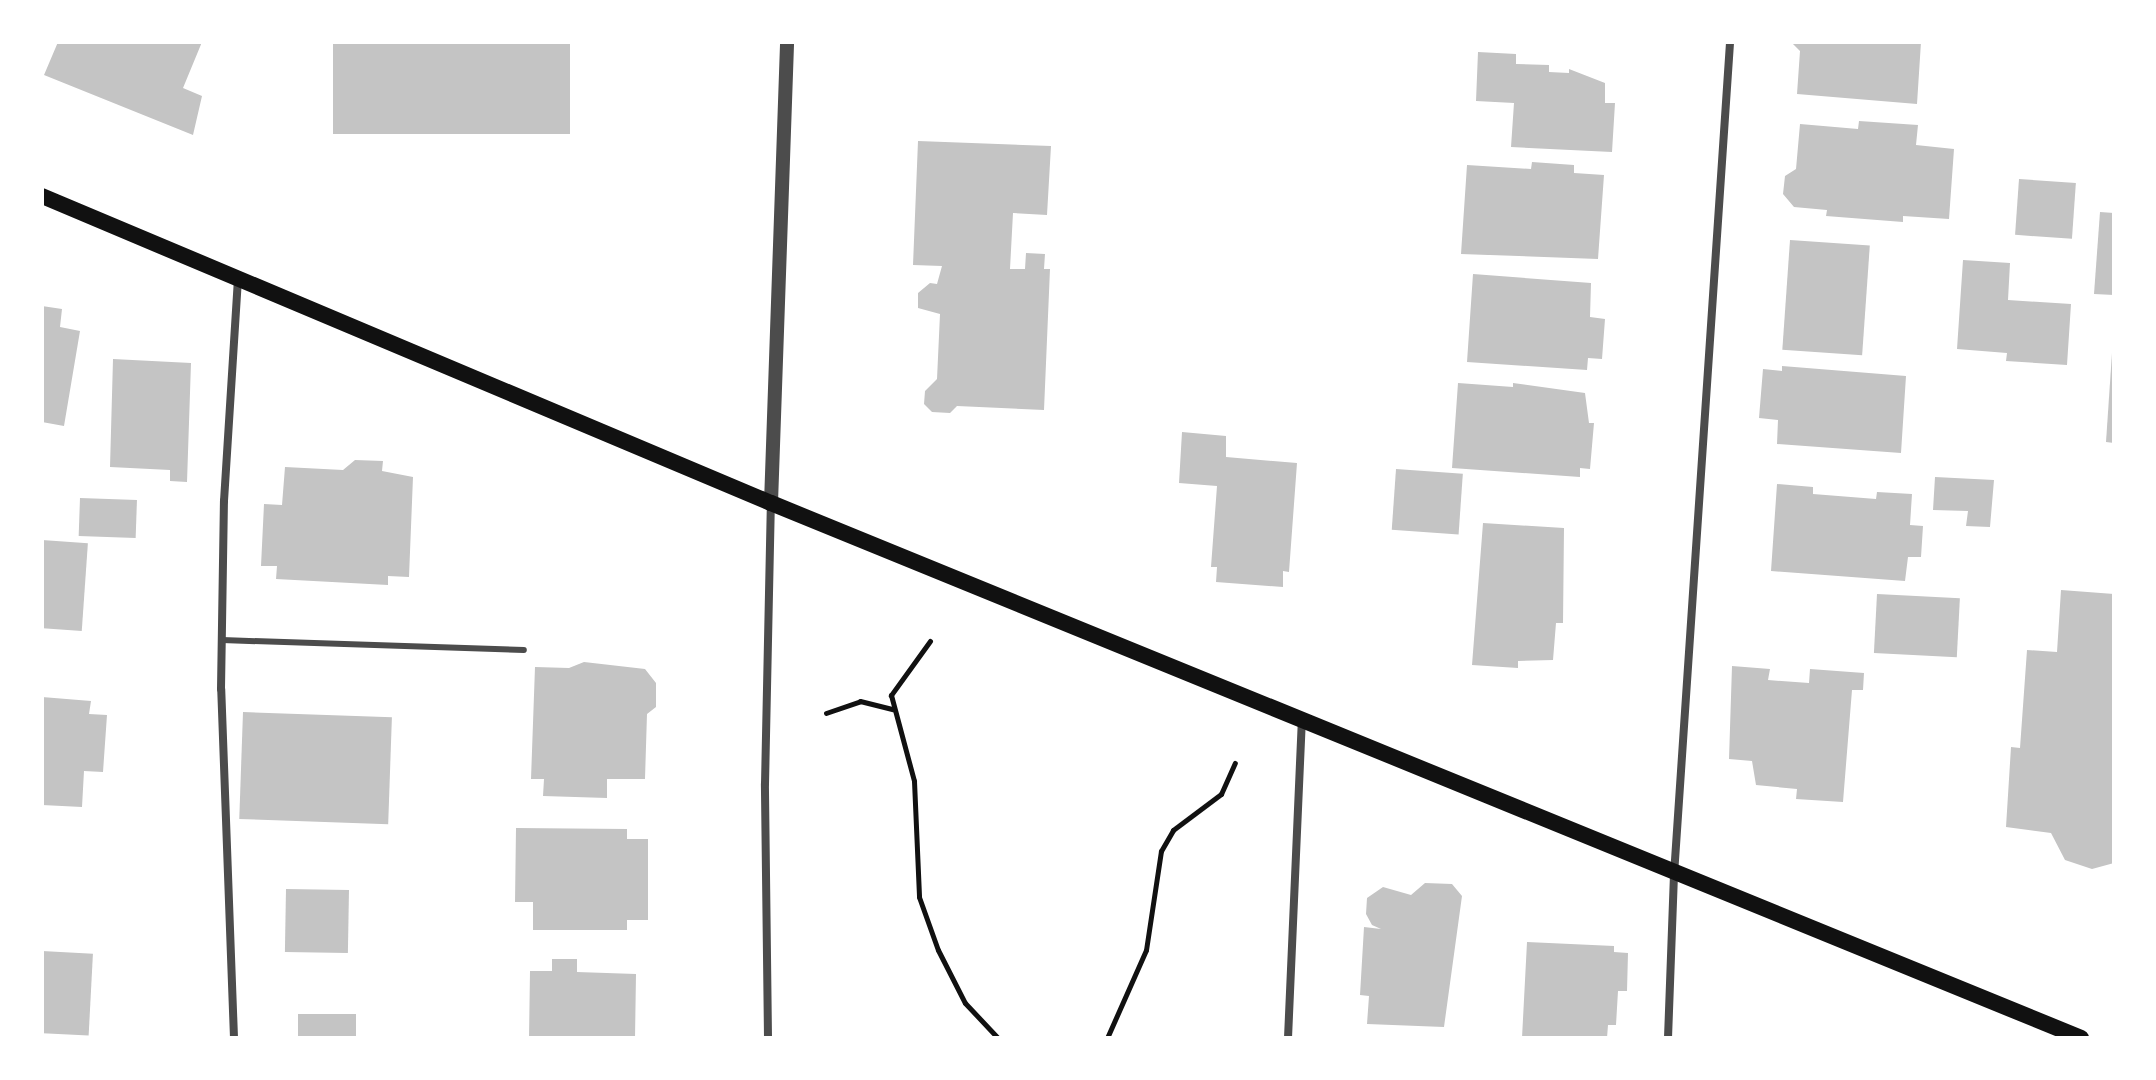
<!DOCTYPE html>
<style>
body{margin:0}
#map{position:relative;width:2156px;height:1080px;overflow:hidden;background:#fff;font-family:"Roboto Condensed",sans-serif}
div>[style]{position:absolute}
.building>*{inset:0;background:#c4c4c4;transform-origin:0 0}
.path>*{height:5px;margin:-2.5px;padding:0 2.5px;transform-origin:2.5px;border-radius:2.5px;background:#111}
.service>*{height:6px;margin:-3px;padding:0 3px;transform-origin:3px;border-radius:3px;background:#4c4c4c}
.minor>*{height:8px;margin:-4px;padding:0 4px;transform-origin:4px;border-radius:4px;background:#4c4c4c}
.tertiary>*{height:14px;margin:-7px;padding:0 7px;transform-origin:7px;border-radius:7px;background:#4c4c4c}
.secondary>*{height:16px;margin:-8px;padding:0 8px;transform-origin:8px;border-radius:8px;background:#111}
span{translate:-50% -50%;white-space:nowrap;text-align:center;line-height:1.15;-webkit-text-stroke:6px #fff;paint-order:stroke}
.frame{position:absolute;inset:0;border:44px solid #fff;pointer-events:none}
</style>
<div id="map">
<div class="building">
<div style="clip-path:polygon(58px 42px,202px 42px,183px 88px,202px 96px,193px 135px,44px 75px)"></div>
<div style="left:333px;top:42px;width:237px;height:92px"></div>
<div style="clip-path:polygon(1791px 42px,1921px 42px,1917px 104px,1797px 94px,1800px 51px)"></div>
<div style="clip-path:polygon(1478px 52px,1516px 54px,1516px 64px,1549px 65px,1549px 72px,1569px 73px,1569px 69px,1605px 83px,1605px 103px,1615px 103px,1612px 152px,1511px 147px,1514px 103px,1476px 101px)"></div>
<div style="clip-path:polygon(1859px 121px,1918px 125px,1916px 145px,1954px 149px,1949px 219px,1903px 216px,1903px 222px,1826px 216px,1827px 210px,1794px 207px,1783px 194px,1785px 176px,1796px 169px,1800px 124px,1858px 129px)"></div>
<div style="clip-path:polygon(918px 141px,1051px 146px,1047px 215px,1013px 213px,1010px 269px,1025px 269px,1026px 253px,1045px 254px,1044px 269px,1050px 269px,1044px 410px,957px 406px,950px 413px,932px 412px,924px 404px,925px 391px,937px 379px,940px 314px,918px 308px,918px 293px,930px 283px,937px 284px,942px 266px,913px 265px)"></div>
<div style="clip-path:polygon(1532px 162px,1574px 165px,1574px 173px,1604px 175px,1598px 259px,1461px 254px,1467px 165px,1531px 169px)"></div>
<div style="left:2019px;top:179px;width:57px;height:56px;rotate:4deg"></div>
<div style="clip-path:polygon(2100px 212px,2114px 213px,2114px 295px,2094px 294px)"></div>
<div style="left:1790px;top:240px;width:80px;height:110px;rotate:4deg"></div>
<div style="clip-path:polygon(1963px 260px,2010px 263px,2008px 300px,2071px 304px,2067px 365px,2006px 361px,2007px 353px,1957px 349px)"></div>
<div style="clip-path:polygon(1473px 274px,1591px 283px,1590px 317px,1605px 319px,1602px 359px,1588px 358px,1587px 370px,1467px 362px)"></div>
<div style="clip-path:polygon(42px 306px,62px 309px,60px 327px,80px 331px,64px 426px,42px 422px)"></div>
<div style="clip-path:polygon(2112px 353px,2114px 354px,2114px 443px,2106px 442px)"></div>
<div style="clip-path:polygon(113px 359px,191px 363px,187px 482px,170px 481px,170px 470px,110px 467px)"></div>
<div style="clip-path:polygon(1782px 366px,1906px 376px,1901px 453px,1777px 444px,1778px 420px,1759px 418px,1763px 369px,1782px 371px)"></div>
<div style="clip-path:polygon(1458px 383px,1513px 387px,1513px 383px,1585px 393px,1589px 423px,1594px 423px,1590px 469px,1580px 468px,1580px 477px,1452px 468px)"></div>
<div style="clip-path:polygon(1182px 432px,1226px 436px,1226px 457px,1297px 463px,1289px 572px,1283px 571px,1283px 587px,1216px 582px,1217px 567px,1211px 567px,1217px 486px,1179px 483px)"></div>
<div style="clip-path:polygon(355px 460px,383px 461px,382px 471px,413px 477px,409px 577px,388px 576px,388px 585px,276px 579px,277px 566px,261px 566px,264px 504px,282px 505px,285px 467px,343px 470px)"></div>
<div style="left:1396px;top:469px;width:67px;height:61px;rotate:4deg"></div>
<div style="clip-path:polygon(1935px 477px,1994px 480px,1990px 527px,1966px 526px,1968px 511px,1933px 510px)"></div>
<div style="clip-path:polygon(1777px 484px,1813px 487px,1813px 494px,1876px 499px,1877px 492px,1912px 494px,1910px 525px,1923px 526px,1921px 557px,1908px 557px,1905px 581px,1771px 571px)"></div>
<div style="left:80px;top:498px;width:57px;height:38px;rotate:2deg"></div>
<div style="clip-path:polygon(1483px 523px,1564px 528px,1563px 623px,1556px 623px,1553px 660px,1518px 661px,1518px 668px,1472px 665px)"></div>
<div style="left:42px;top:540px;width:46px;height:88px;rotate:4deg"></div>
<div style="clip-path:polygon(2061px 590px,2114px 594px,2114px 863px,2092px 869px,2065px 860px,2051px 833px,2006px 827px,2011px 747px,2020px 748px,2027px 650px,2057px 652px)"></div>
<div style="left:1877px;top:594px;width:83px;height:59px;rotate:3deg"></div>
<div style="clip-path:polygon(584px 662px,645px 669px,656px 683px,656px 707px,647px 714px,645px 779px,607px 779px,607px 798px,543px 796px,544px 779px,531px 779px,535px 667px,569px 668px)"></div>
<div style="clip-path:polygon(1732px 666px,1770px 669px,1768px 680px,1809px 683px,1810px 669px,1864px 673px,1863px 690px,1852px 690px,1843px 802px,1796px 799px,1797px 789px,1756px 785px,1752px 761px,1729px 759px)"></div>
<div style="clip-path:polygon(42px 697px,91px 701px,89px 714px,107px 715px,103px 772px,84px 771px,82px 807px,42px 805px)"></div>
<div style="left:243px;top:712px;width:149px;height:107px;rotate:2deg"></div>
<div style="clip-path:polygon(516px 828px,627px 829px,627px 839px,648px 839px,648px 920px,627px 920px,627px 930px,533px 930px,533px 902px,515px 902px)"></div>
<div style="clip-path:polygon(1425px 883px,1452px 884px,1462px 896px,1444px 1027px,1367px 1024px,1369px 996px,1360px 995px,1364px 927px,1381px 929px,1372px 925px,1366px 914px,1367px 898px,1383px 887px,1411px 895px)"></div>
<div style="left:286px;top:889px;width:63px;height:63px;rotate:1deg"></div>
<div style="clip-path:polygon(1527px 942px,1614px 946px,1614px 952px,1628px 953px,1627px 991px,1618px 991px,1616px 1025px,1608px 1025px,1607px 1038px,1522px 1038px)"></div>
<div style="left:42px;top:951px;width:51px;height:82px;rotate:3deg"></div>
<div style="clip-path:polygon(552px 959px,577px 959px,577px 972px,636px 974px,635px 1038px,529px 1038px,530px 971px,552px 971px)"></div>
<div style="left:298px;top:1014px;width:58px;height:24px"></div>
</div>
<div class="path">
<div style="left:930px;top:641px;width:67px;rotate:125.8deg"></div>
<div style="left:891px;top:695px;width:89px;rotate:75deg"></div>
<div style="left:914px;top:781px;width:116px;rotate:87.5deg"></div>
<div style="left:919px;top:897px;width:56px;rotate:70.3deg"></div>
<div style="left:938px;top:950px;width:59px;rotate:63deg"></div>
<div style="left:965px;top:1003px;width:48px;rotate:46.7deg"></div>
<div style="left:826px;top:713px;width:36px;rotate:-19deg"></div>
<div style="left:860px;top:701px;width:34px;rotate:14deg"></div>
<div style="left:1107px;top:1038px;width:96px;rotate:-66.1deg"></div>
<div style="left:1146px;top:950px;width:100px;rotate:-81.4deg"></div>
<div style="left:1161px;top:851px;width:24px;rotate:-60deg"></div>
<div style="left:1173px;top:830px;width:60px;rotate:-36.9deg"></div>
<div style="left:1221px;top:794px;width:34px;rotate:-66deg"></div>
</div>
<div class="service">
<div style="left:222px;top:640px;width:302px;rotate:1.9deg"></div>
</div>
<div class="minor">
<div style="left:234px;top:1038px;width:349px;rotate:-92.1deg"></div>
<div style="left:221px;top:689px;width:188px;rotate:-89.1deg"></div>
<div style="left:224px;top:501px;width:221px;rotate:-86.4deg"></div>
<div style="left:768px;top:1038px;width:254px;rotate:-90.7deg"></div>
<div style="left:765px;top:784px;width:280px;rotate:-88.8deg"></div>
<div style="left:1288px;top:1038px;width:317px;rotate:-87.5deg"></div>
<div style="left:1668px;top:1038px;width:163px;rotate:-87.9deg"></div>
<div style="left:1674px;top:875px;width:835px;rotate:-86.15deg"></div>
</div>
<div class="tertiary">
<div style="left:771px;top:503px;width:461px;rotate:-88deg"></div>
</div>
<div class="secondary">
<div style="left:42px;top:196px;width:791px;rotate:22.84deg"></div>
<div style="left:771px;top:503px;width:1415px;rotate:22.21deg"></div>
</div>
<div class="frame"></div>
</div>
